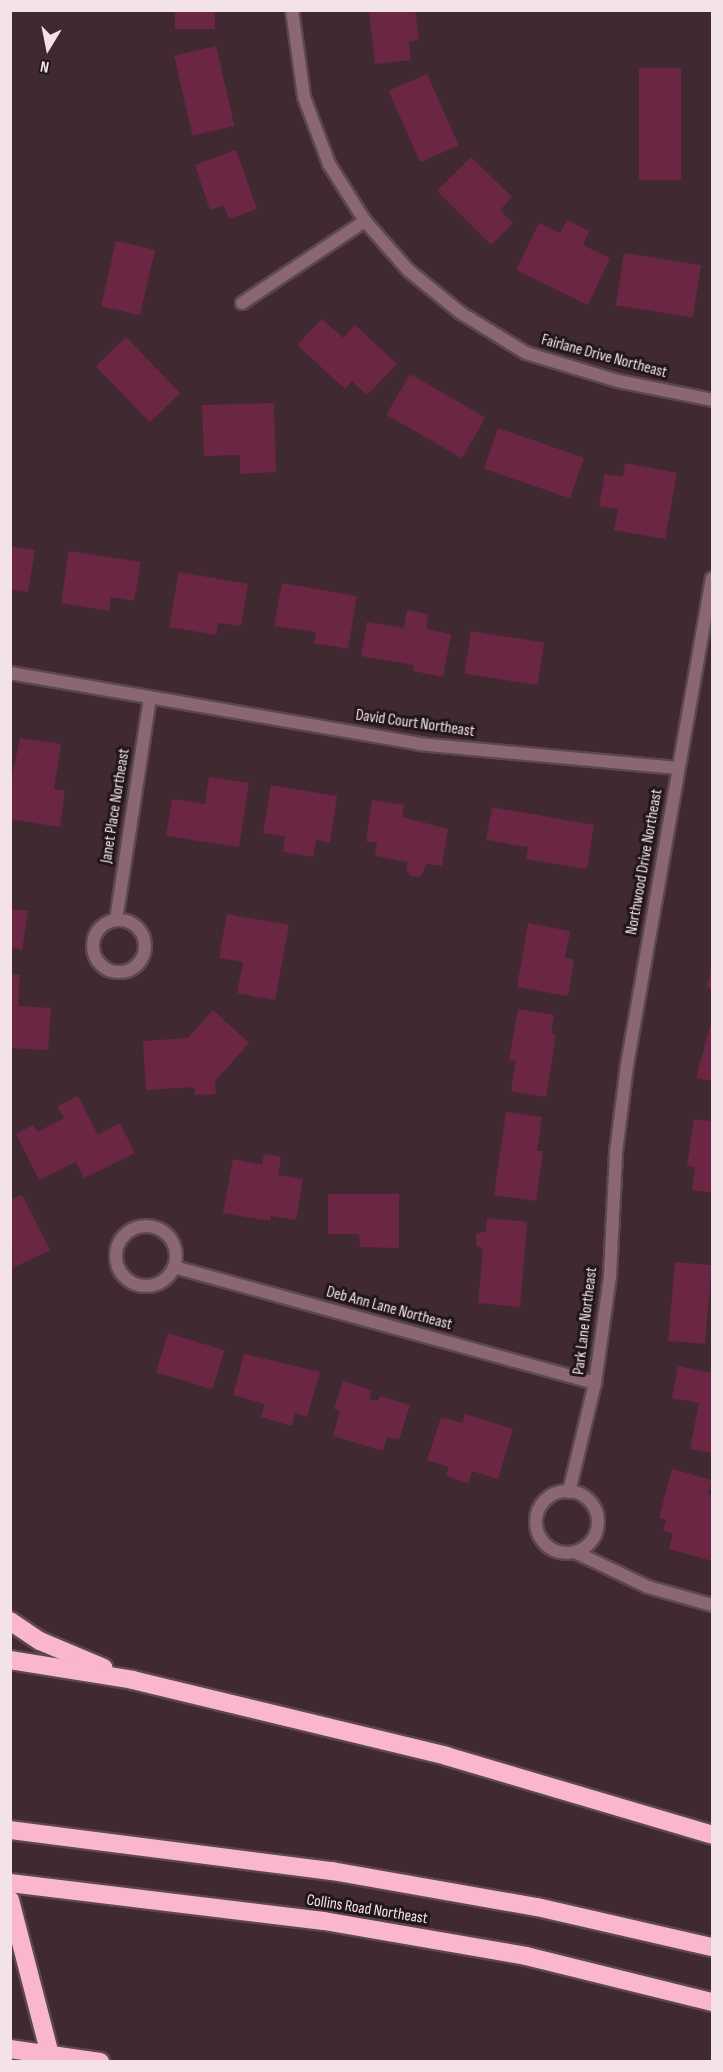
<!DOCTYPE html>
<style>
body{margin:0}
#map{position:relative;width:723px;height:2072px;overflow:hidden;background:#412932;font-family:"Sofia Sans Condensed",sans-serif}
div>[style]{position:absolute}
.building>*{inset:0;background:#6b2643;transform-origin:0 0}
.roads{filter:drop-shadow(2px 0 #5d474f) drop-shadow(-2px 0 #5d474f) drop-shadow(0 2px #5d474f) drop-shadow(0 -2px #5d474f)}
.street>*{height:12px;margin:-6px;padding:0 6px;transform-origin:6px;border-radius:6px;background:#8a6773}
.street>.ring{margin:-6px;padding:0;box-sizing:content-box;background:none;border:12px solid #8a6773;border-radius:50%}
.highway>*{height:18px;margin:-9px;padding:0 9px;transform-origin:9px;border-radius:9px;background:#f9b6cd}
span{translate:-50% -50%;white-space:nowrap;text-align:center;line-height:1.15;-webkit-text-stroke:6px #211619;paint-order:stroke}
.street-label{font-size:16px;color:#f3e3e8}
.frame{position:absolute;inset:0;border:12px solid #f3e3e8;pointer-events:none}
.north{position:absolute;left:18px;top:18px;width:60px;height:60px;-webkit-text-stroke:4px #211619;paint-order:stroke;rotate:190deg;font-size:16px;font-weight:700;line-height:24px;text-align:center;color:#f3e3e8}
.north::after{content:'';display:block;margin:auto;width:21px;height:27px;background:#f3e3e8;clip-path:polygon(50% 0,100% 100%,50% 72%,0 100%)}
</style>
<div id="map">
<div class="building">
<div style="left:175px;top:10px;width:40px;height:19px"></div>
<div style="clip-path:polygon(369px 10px,415px 10px,419px 40px,409px 42px,411px 60px,375px 64px)"></div>
<div style="left:216px;top:46px;width:82px;height:43px;rotate:77deg"></div>
<div style="left:639px;top:68px;width:42px;height:112px"></div>
<div style="left:427px;top:74px;width:78px;height:42px;rotate:66deg"></div>
<div style="clip-path:polygon(236px 150px,257px 209px,229px 219px,224px 205px,210px 210px,195px 165px)"></div>
<div style="clip-path:polygon(471px 157px,512px 197px,500px 210px,513px 223px,491px 245px,437px 191px)"></div>
<div style="clip-path:polygon(567px 220px,589px 231px,583px 245px,610px 258px,588px 305px,516px 270px,539px 223px,560px 233px)"></div>
<div style="left:116px;top:241px;width:40px;height:67px;rotate:13deg"></div>
<div style="left:624px;top:253px;width:78px;height:53px;rotate:9deg"></div>
<div style="clip-path:polygon(322px 319px,343px 338px,355px 325px,397px 364px,367px 395px,352px 381px,345px 389px,297px 345px)"></div>
<div style="left:126px;top:337px;width:78px;height:42px;rotate:46deg"></div>
<div style="left:410px;top:374px;width:87px;height:47px;rotate:30deg"></div>
<div style="clip-path:polygon(274px 403px,276px 472px,240px 474px,240px 455px,204px 456px,202px 405px)"></div>
<div style="left:498px;top:428px;width:91px;height:43px;rotate:19deg"></div>
<div style="clip-path:polygon(625px 463px,677px 473px,665px 539px,614px 530px,618px 509px,599px 506px,605px 474px,623px 477px)"></div>
<div style="clip-path:polygon(10px 546px,35px 550px,28px 592px,10px 589px)"></div>
<div style="clip-path:polygon(69px 551px,141px 562px,134px 601px,111px 597px,109px 611px,61px 603px)"></div>
<div style="clip-path:polygon(179px 572px,248px 584px,241px 626px,218px 623px,216px 635px,169px 627px)"></div>
<div style="clip-path:polygon(282px 583px,357px 596px,348px 649px,314px 643px,316px 632px,274px 626px)"></div>
<div style="clip-path:polygon(407px 610px,428px 614px,426px 629px,451px 634px,443px 677px,413px 671px,414px 665px,361px 656px,367px 622px,404px 628px)"></div>
<div style="left:471px;top:631px;width:74px;height:43px;rotate:9deg"></div>
<div style="clip-path:polygon(20px 738px,61px 744px,54px 789px,65px 791px,60px 827px,10px 819px,10px 787px)"></div>
<div style="clip-path:polygon(209px 777px,249px 783px,239px 847px,166px 836px,172px 799px,205px 804px)"></div>
<div style="clip-path:polygon(271px 785px,337px 796px,330px 843px,316px 840px,313px 857px,283px 852px,285px 836px,263px 833px)"></div>
<div style="clip-path:polygon(372px 800px,404px 805px,402px 817px,448px 829px,442px 866px,427px 864px,420px 877px,411px 876px,406px 870px,408px 862px,375px 856px,377px 843px,366px 841px)"></div>
<div style="clip-path:polygon(492px 807px,594px 825px,587px 869px,526px 859px,528px 847px,486px 840px)"></div>
<div style="clip-path:polygon(10px 909px,28px 911px,22px 950px,10px 948px)"></div>
<div style="clip-path:polygon(227px 914px,289px 925px,275px 1000px,237px 993px,243px 962px,219px 958px)"></div>
<div style="clip-path:polygon(528px 923px,570px 931px,565px 958px,574px 959px,568px 996px,517px 987px)"></div>
<div style="clip-path:polygon(711px 967px,712px 967px,712px 989px,707px 988px)"></div>
<div style="clip-path:polygon(10px 974px,20px 975px,18px 1006px,51px 1008px,48px 1050px,10px 1048px)"></div>
<div style="clip-path:polygon(518px 1009px,554px 1015px,551px 1034px,556px 1035px,546px 1097px,511px 1091px,516px 1061px,509px 1060px)"></div>
<div style="clip-path:polygon(213px 1010px,249px 1043px,215px 1081px,216px 1094px,195px 1095px,194px 1087px,146px 1090px,143px 1041px,188px 1038px)"></div>
<div style="clip-path:polygon(710px 1026px,712px 1026px,712px 1081px,696px 1078px)"></div>
<div style="clip-path:polygon(78px 1096px,98px 1135px,120px 1123px,135px 1153px,84px 1178px,76px 1162px,39px 1180px,16px 1134px,33px 1125px,37px 1132px,64px 1118px,57px 1106px)"></div>
<div style="clip-path:polygon(506px 1112px,542px 1117px,537px 1151px,543px 1151px,536px 1201px,494px 1195px)"></div>
<div style="clip-path:polygon(694px 1119px,712px 1121px,712px 1193px,692px 1190px,695px 1167px,687px 1166px)"></div>
<div style="clip-path:polygon(264px 1154px,281px 1157px,278px 1175px,303px 1179px,296px 1220px,271px 1216px,270px 1221px,223px 1213px,233px 1159px,262px 1165px)"></div>
<div style="clip-path:polygon(328px 1194px,399px 1194px,399px 1248px,360px 1247px,359px 1234px,328px 1234px)"></div>
<div style="clip-path:polygon(22px 1195px,50px 1250px,13px 1268px,10px 1200px)"></div>
<div style="clip-path:polygon(487px 1218px,527px 1222px,520px 1307px,478px 1303px,483px 1250px,476px 1245px,476px 1234px,486px 1231px)"></div>
<div style="left:675px;top:1262px;width:37px;height:79px;rotate:5deg"></div>
<div style="left:168px;top:1333px;width:59px;height:41px;rotate:17deg"></div>
<div style="clip-path:polygon(244px 1354px,320px 1372px,307px 1417px,295px 1413px,292px 1426px,261px 1417px,265px 1404px,233px 1395px)"></div>
<div style="clip-path:polygon(678px 1366px,712px 1373px,712px 1453px,690px 1449px,699px 1403px,672px 1398px)"></div>
<div style="clip-path:polygon(343px 1381px,372px 1390px,369px 1399px,378px 1401px,380px 1396px,410px 1405px,399px 1440px,387px 1437px,383px 1451px,333px 1436px,340px 1411px,334px 1409px)"></div>
<div style="clip-path:polygon(465px 1414px,513px 1429px,498px 1479px,472px 1471px,468px 1483px,446px 1476px,449px 1467px,427px 1460px,441px 1417px,462px 1423px)"></div>
<div style="clip-path:polygon(672px 1469px,712px 1480px,708px 1494px,712px 1495px,712px 1561px,669px 1549px,673px 1533px,663px 1531px,666px 1520px,659px 1518px)"></div>
</div>
<div class="roads">
<div class="street">
<div style="left:292px;top:10px;width:88px;rotate:82.1deg"></div>
<div style="left:304px;top:97px;width:72px;rotate:69.5deg"></div>
<div style="left:329px;top:164px;width:67px;rotate:57.7deg"></div>
<div style="left:365px;top:221px;width:65px;rotate:48.7deg"></div>
<div style="left:408px;top:270px;width:68px;rotate:39.1deg"></div>
<div style="left:461px;top:313px;width:76px;rotate:31.6deg"></div>
<div style="left:526px;top:353px;width:96px;rotate:16.9deg"></div>
<div style="left:618px;top:381px;width:96px;rotate:11.4deg"></div>
<div style="left:242px;top:303px;width:148px;rotate:-33.7deg"></div>
<div style="left:10px;top:673px;width:415px;rotate:9.8deg"></div>
<div style="left:419px;top:744px;width:259px;rotate:5.3deg"></div>
<div class="ring" style="left:93px;top:920px;width:40px;height:40px"></div>
<div style="left:116px;top:920px;width:225px;rotate:-81.3deg"></div>
<div class="ring" style="left:116px;top:1226px;width:48px;height:48px"></div>
<div style="left:174px;top:1267px;width:437px;rotate:15.4deg"></div>
<div class="ring" style="left:536px;top:1491px;width:50px;height:50px"></div>
<div style="left:569px;top:1492px;width:112px;rotate:-76.6deg"></div>
<div style="left:595px;top:1383px;width:108px;rotate:-82deg"></div>
<div style="left:610px;top:1276px;width:124px;rotate:-87.2deg"></div>
<div style="left:616px;top:1152px;width:88px;rotate:-82.8deg"></div>
<div style="left:627px;top:1065px;width:494px;rotate:-80.1deg"></div>
<div style="left:575px;top:1552px;width:81px;rotate:25.6deg"></div>
<div style="left:648px;top:1587px;width:66px;rotate:15.7deg"></div>
</div>
<div class="highway">
<div style="left:10px;top:1621px;width:36px;rotate:34deg"></div>
<div style="left:40px;top:1641px;width:69px;rotate:22.9deg"></div>
<div style="left:10px;top:1660px;width:125px;rotate:9.2deg"></div>
<div style="left:133px;top:1680px;width:322px;rotate:13.6deg"></div>
<div style="left:446px;top:1756px;width:277px;rotate:16.5deg"></div>
<div style="left:10px;top:1830px;width:325px;rotate:7.3deg"></div>
<div style="left:332px;top:1871px;width:208px;rotate:10deg"></div>
<div style="left:537px;top:1907px;width:180px;rotate:12.9deg"></div>
<div style="left:10px;top:1883px;width:316px;rotate:6.9deg"></div>
<div style="left:324px;top:1921px;width:205px;rotate:9.8deg"></div>
<div style="left:526px;top:1956px;width:192px;rotate:13.9deg"></div>
<div style="left:10px;top:1900px;width:167px;rotate:75.5deg"></div>
<div style="left:10px;top:2049px;width:91px;rotate:8.2deg"></div>
</div>
</div>
<div class="street-label">
<span style="left:604px;top:357px;rotate:15deg">Fairlane Drive Northeast</span>
<span style="left:415px;top:724px;rotate:8deg">David Court Northeast</span>
<span style="left:116px;top:806px;rotate:-81deg">Janet Place Northeast</span>
<span style="left:645px;top:862px;rotate:-80deg">Northwood Drive Northeast</span>
<span style="left:389px;top:1309px;rotate:15deg">Deb Ann Lane Northeast</span>
<span style="left:586px;top:1321px;rotate:-83deg">Park Lane Northeast</span>
<span style="left:367px;top:1910px;rotate:9deg">Collins Road Northeast</span>
</div>
<div class="frame"></div>
<div class="north">N</div>
</div>
